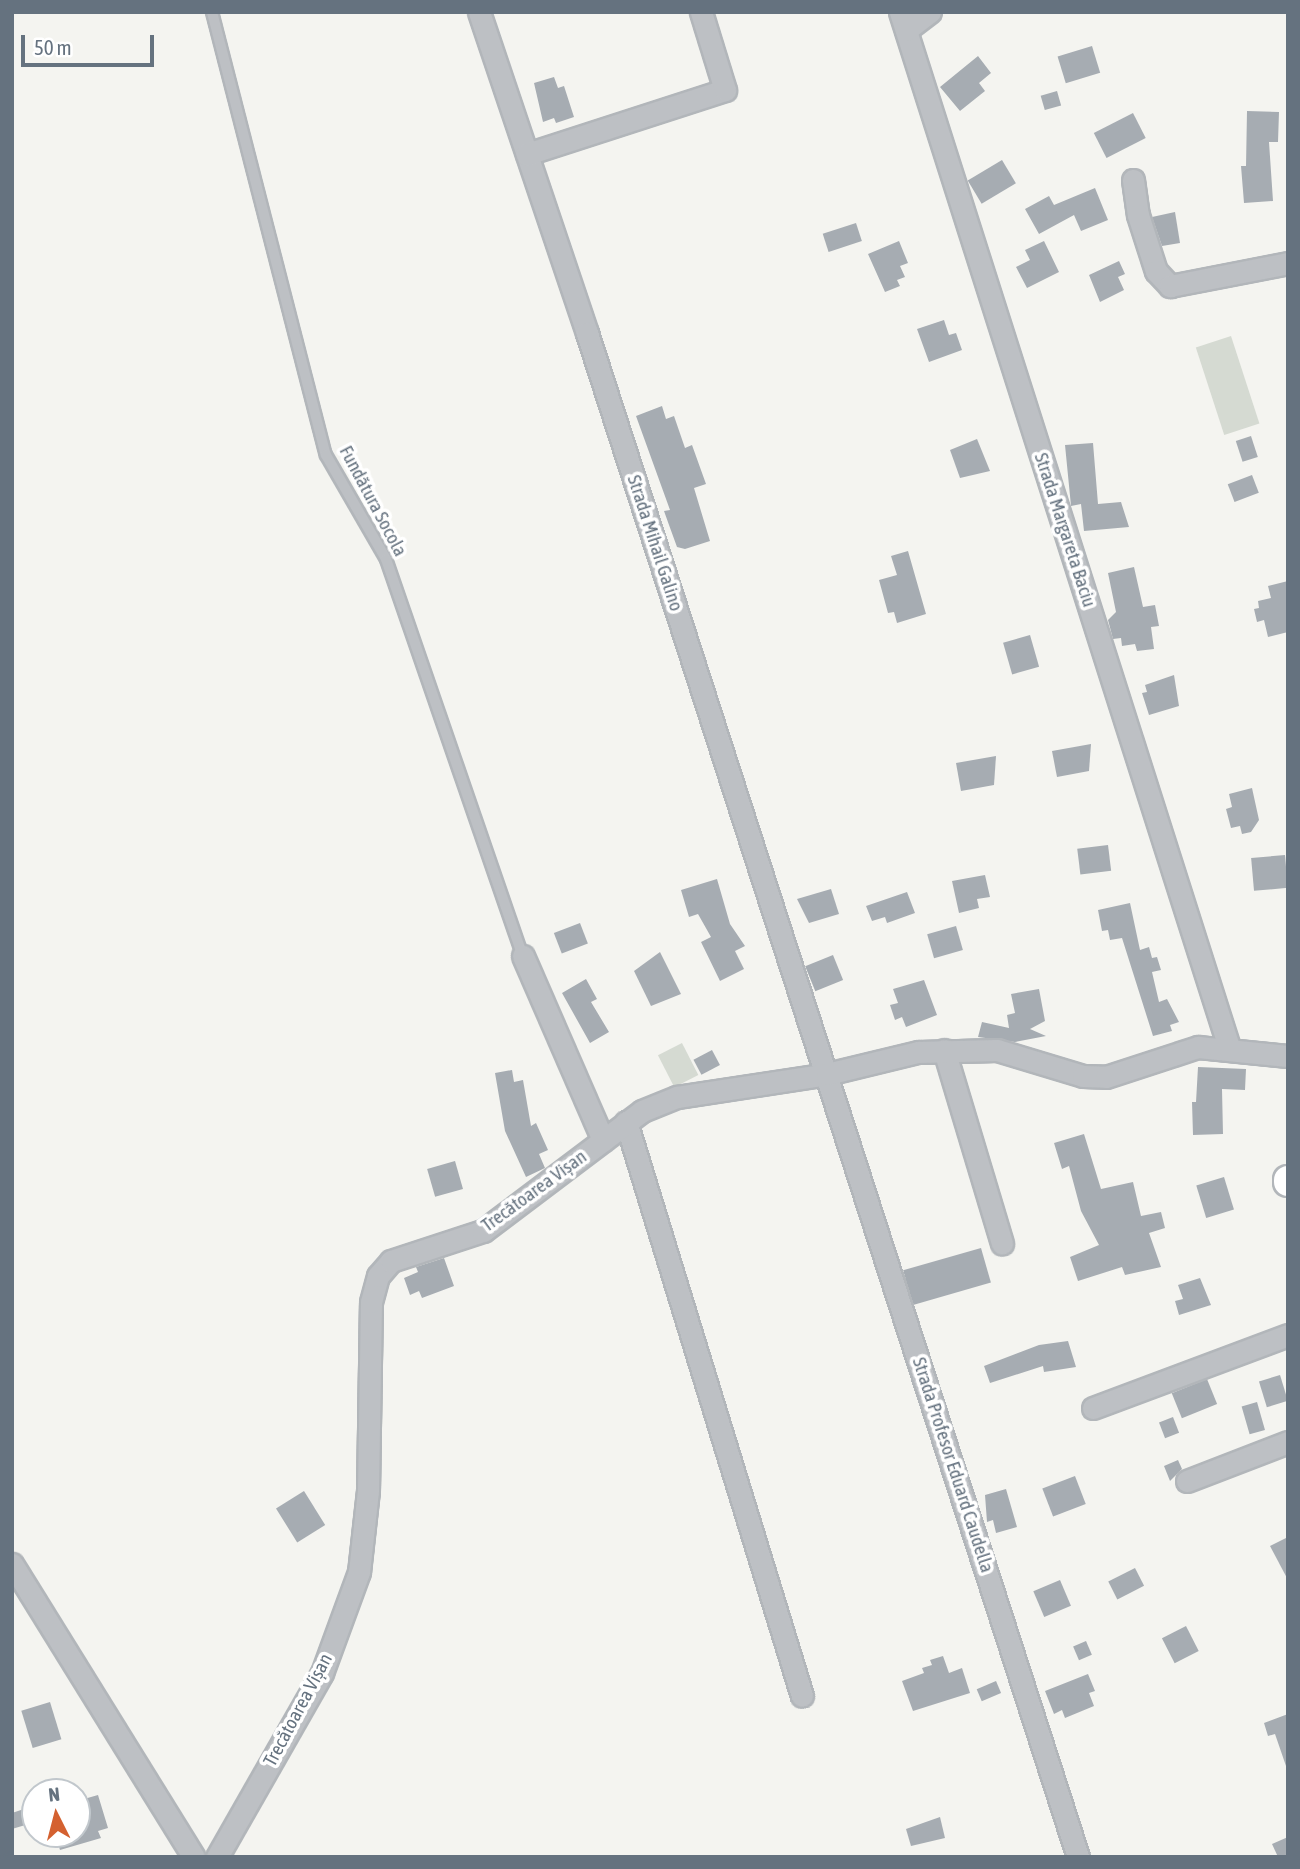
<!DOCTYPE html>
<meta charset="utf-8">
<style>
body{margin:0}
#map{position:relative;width:1300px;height:1869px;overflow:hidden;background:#f4f4f0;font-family:"Asap Condensed",sans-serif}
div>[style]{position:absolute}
.green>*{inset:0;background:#d5dad2;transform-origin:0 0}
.building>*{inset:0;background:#a6acb2;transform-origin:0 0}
.roads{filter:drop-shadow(2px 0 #b2b6ba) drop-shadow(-2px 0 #b2b6ba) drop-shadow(0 2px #b2b6ba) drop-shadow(0 -2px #b2b6ba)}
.service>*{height:10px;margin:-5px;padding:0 5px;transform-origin:5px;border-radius:5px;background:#bdc0c4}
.minor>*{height:21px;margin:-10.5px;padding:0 10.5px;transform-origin:10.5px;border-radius:10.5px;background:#bdc0c4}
.secondary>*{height:28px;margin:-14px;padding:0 14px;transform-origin:14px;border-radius:14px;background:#fff}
span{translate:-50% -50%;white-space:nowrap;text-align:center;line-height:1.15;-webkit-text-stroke:7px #fff;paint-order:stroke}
.street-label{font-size:19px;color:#65727f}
.frame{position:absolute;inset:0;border:14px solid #65727f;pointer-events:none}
.north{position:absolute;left:21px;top:1778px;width:70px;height:70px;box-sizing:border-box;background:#fff;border:2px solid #c1c7cc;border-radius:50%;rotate:354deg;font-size:19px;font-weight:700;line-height:28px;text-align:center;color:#65727f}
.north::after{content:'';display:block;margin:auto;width:24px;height:32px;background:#d46130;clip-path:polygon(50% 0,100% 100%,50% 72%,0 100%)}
.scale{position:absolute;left:21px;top:35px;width:133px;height:32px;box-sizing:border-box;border:4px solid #65727f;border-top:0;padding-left:9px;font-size:21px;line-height:24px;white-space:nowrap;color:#65727f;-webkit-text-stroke:5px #fff;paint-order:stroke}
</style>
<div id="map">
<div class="green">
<div style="left:1231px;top:336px;width:92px;height:37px;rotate:72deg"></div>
<div style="left:682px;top:1043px;width:36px;height:27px;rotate:63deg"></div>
</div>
<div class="building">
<div style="left:1092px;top:46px;width:28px;height:36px;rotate:73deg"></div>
<div style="clip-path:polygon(978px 56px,991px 73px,979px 83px,985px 91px,960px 111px,940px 87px)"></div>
<div style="clip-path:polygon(554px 77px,558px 88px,564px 86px,574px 117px,556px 123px,554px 118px,543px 122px,534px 83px)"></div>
<div style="left:1057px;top:91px;width:15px;height:17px;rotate:74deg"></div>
<div style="clip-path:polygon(1247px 111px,1279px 112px,1278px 142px,1269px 142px,1273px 201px,1244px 203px,1241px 166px,1246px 166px)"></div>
<div style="left:1133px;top:113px;width:28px;height:44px;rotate:63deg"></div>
<div style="left:1002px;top:160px;width:27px;height:40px;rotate:59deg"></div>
<div style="clip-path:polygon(1095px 188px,1108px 220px,1081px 231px,1074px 215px,1039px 234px,1025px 209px,1049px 196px,1054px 205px)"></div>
<div style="clip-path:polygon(1175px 212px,1180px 243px,1162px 246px,1152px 217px)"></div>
<div style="left:856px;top:223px;width:19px;height:35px;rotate:72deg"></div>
<div style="clip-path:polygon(899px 241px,908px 263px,900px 266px,905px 277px,897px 280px,900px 286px,885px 292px,868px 254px)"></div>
<div style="clip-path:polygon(1044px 241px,1059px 272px,1027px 288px,1016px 267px,1030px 260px,1025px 250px)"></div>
<div style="clip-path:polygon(1119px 261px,1125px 274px,1118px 277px,1124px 290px,1100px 302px,1089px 275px)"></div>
<div style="clip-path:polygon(944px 320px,949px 335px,956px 333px,962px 350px,929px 362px,917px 329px)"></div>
<div style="clip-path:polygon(662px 406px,666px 419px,674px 416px,685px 448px,692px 445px,706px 484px,694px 488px,710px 541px,685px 549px,677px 547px,669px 525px,664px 511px,670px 510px,636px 416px)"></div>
<div style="left:1251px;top:436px;width:22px;height:16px;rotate:72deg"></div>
<div style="clip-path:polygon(977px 439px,990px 471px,960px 478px,950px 450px)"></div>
<div style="clip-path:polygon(1093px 443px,1098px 504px,1121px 502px,1129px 527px,1084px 531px,1081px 504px,1071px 506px,1065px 445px)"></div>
<div style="left:1252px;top:475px;width:19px;height:26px;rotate:69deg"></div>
<div style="clip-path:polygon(908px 551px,926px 614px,897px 623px,894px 612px,888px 613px,879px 580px,897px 575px,891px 556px)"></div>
<div style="clip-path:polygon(1134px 567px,1143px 607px,1155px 605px,1159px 626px,1151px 627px,1154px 649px,1137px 651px,1135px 644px,1122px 646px,1121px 638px,1113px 639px,1108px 620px,1116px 612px,1108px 573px)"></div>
<div style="clip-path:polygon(1288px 581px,1288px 632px,1268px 637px,1264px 620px,1257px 622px,1254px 609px,1259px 608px,1258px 601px,1271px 598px,1268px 586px)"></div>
<div style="left:1030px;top:635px;width:33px;height:28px;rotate:74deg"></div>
<div style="clip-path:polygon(1174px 675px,1179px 706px,1149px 715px,1142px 693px,1147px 692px,1145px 685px)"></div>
<div style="clip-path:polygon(1091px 744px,1089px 771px,1057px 777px,1052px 751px)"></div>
<div style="clip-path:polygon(996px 756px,994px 785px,961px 791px,956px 763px)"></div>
<div style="clip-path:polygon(1252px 788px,1259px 820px,1251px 832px,1242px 834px,1240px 826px,1231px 828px,1226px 809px,1232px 807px,1229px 794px)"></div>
<div style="left:1108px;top:845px;width:26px;height:31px;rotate:83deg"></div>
<div style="left:1285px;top:855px;width:33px;height:34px;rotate:85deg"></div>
<div style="clip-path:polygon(985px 875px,990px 897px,977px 899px,979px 908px,959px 913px,952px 881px)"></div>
<div style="clip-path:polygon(717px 879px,730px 924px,745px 946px,735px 951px,744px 969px,720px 981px,701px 942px,711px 937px,698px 914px,689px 917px,681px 890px)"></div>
<div style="clip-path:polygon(831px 889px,839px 914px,809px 923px,797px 899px)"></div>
<div style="clip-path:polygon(907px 892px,915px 913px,887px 923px,885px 917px,872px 921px,866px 906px)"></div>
<div style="clip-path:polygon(1130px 903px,1140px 950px,1149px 947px,1152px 958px,1157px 957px,1161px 970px,1152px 972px,1159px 1002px,1167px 999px,1179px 1022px,1170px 1025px,1172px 1031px,1153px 1036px,1122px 938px,1110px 940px,1108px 930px,1102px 931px,1098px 910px)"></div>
<div style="left:580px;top:923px;width:22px;height:28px;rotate:69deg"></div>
<div style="left:956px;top:926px;width:25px;height:30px;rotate:74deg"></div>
<div style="clip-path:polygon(660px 952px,681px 994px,651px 1006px,634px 971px)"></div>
<div style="left:833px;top:955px;width:27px;height:30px;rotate:68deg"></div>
<div style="clip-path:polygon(586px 979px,597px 999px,591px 1002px,609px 1032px,590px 1043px,562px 993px)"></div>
<div style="clip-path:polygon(924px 980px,937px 1015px,906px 1027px,902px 1017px,895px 1020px,890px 1005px,898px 1003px,893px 989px)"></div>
<div style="clip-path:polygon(1039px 989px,1045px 1021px,1030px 1029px,1046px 1036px,1015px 1042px,978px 1037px,982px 1022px,1009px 1028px,1007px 1015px,1015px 1013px,1011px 994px)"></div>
<div style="left:712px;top:1050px;width:17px;height:21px;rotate:62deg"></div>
<div style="clip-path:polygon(1198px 1067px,1246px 1069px,1245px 1090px,1222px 1089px,1223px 1134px,1193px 1135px,1192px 1102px,1196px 1102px)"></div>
<div style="clip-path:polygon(512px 1070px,514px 1082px,523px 1080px,531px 1126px,536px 1123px,548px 1150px,539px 1154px,545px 1168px,526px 1177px,505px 1131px,495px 1073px)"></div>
<div style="clip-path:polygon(1084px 1134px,1101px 1189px,1133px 1182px,1141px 1216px,1161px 1212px,1165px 1228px,1149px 1233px,1161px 1267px,1125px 1275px,1122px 1267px,1078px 1281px,1070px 1257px,1099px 1245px,1081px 1211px,1069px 1166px,1062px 1169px,1054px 1143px)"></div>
<div style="left:455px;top:1161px;width:29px;height:29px;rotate:74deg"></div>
<div style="left:1224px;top:1177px;width:34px;height:29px;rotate:73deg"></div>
<div style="left:981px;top:1248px;width:36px;height:81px;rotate:74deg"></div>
<div style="clip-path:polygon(444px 1258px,454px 1286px,422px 1298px,419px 1291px,410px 1295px,404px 1278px,418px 1272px,416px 1267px)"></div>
<div style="clip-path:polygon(1200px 1278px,1211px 1305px,1179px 1315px,1175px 1301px,1183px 1299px,1178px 1285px)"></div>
<div style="clip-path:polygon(1068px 1341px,1076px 1367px,1044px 1372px,1043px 1366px,990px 1383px,984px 1366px,1039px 1345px)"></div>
<div style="left:1280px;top:1375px;width:27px;height:22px;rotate:73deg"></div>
<div style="left:1207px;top:1379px;width:27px;height:38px;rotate:68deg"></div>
<div style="left:1257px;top:1402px;width:29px;height:16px;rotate:74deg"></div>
<div style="left:1173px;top:1417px;width:17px;height:15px;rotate:69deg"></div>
<div style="clip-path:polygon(1178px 1460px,1182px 1469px,1170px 1481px,1164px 1466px)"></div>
<div style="left:1075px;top:1476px;width:30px;height:35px;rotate:69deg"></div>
<div style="clip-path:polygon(1006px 1489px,1017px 1527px,996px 1533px,993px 1520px,987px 1522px,985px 1495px)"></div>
<div style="left:304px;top:1491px;width:40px;height:33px;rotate:58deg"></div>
<div style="clip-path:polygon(1288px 1537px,1288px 1580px,1270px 1546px)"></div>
<div style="left:1135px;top:1568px;width:20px;height:30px;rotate:63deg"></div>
<div style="left:1060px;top:1580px;width:28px;height:29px;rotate:67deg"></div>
<div style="left:1186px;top:1626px;width:28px;height:27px;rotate:63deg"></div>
<div style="left:1086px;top:1641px;width:15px;height:14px;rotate:67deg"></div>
<div style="clip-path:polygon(943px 1656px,949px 1673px,962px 1668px,970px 1693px,913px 1711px,902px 1681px,924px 1673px,922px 1668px,932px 1665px,930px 1660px)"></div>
<div style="clip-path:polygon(1088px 1674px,1095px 1691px,1089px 1693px,1094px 1706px,1065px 1718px,1062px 1710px,1054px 1714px,1045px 1691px)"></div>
<div style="left:996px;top:1681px;width:13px;height:21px;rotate:67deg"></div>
<div style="left:50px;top:1702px;width:39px;height:30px;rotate:73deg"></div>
<div style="clip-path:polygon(1288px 1714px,1288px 1765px,1286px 1766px,1275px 1734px,1268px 1736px,1264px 1723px)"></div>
<div style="clip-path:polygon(98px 1795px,108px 1828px,98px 1831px,101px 1838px,60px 1850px,55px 1834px,77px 1834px,77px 1801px)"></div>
<div style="clip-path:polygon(27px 1808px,32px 1823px,12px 1829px,12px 1813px)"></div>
<div style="clip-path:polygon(940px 1817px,945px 1838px,911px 1846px,906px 1829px)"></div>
<div style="clip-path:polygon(1288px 1837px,1288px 1857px,1278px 1857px,1272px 1844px)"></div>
</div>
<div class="roads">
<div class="service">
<div style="left:212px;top:12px;width:457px;rotate:75.6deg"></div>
<div style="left:326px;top:455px;width:120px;rotate:60deg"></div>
<div style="left:386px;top:559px;width:420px;rotate:71deg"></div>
</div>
<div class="minor">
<div style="left:479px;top:12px;width:339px;rotate:71.4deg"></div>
<div style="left:587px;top:333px;width:1601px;rotate:72.14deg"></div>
<div style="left:900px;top:12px;width:1086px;rotate:72.37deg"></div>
<div style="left:906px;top:30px;width:30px;rotate:-37deg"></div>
<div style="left:527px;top:154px;width:208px;rotate:-17.9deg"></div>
<div style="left:725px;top:90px;width:82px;rotate:-107.1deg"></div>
<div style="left:1133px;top:180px;width:35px;rotate:82deg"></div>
<div style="left:1138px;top:215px;width:59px;rotate:72.2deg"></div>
<div style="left:1156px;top:271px;width:21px;rotate:47deg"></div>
<div style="left:1170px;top:286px;width:120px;rotate:-11deg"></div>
<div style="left:523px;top:956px;width:201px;rotate:66.5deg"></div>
<div style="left:944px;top:1050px;width:202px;rotate:73.3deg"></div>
<div style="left:626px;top:1122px;width:600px;rotate:72.95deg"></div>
<div style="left:1093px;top:1408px;width:208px;rotate:-20.5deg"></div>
<div style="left:1187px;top:1481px;width:108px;rotate:-21.1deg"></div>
<div style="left:12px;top:1564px;width:345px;rotate:58.2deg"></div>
<div style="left:217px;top:1857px;width:212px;rotate:-60.3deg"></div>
<div style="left:322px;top:1673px;width:108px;rotate:-69.9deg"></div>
<div style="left:359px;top:1572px;width:81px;rotate:-83.7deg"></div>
<div style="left:368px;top:1491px;width:189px;rotate:-89.1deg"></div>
<div style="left:371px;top:1302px;width:27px;rotate:-75deg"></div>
<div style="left:378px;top:1276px;width:20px;rotate:-49deg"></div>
<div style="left:391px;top:1261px;width:97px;rotate:-18.1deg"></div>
<div style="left:483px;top:1231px;width:199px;rotate:-37deg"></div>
<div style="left:642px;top:1111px;width:38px;rotate:-22deg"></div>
<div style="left:677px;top:1097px;width:152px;rotate:-8.7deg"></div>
<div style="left:827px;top:1074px;width:94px;rotate:-13.6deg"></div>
<div style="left:918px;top:1052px;width:79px;rotate:-1.5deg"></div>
<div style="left:997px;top:1050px;width:90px;rotate:16.8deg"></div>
<div style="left:1083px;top:1076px;width:23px;rotate:2deg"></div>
<div style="left:1106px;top:1077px;width:97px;rotate:-18.1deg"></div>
<div style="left:1198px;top:1047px;width:90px;rotate:5.7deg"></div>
</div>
<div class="secondary">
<div style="left:1288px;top:1180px;width:2px;rotate:90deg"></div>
</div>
</div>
<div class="street-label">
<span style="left:373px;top:501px;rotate:62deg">Fundătura Socola</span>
<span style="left:1065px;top:530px;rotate:72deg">Strada Margareta Baciu</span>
<span style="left:655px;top:543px;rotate:72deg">Strada Mihail Galino</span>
<span style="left:534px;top:1191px;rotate:-36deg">Trecătoarea Vișan</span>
<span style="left:953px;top:1465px;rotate:72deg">Strada Profesor Eduard Caudella</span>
<span style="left:298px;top:1710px;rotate:-62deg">Trecătoarea Vișan</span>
</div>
<div class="frame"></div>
<div class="north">N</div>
<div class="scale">50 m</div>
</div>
